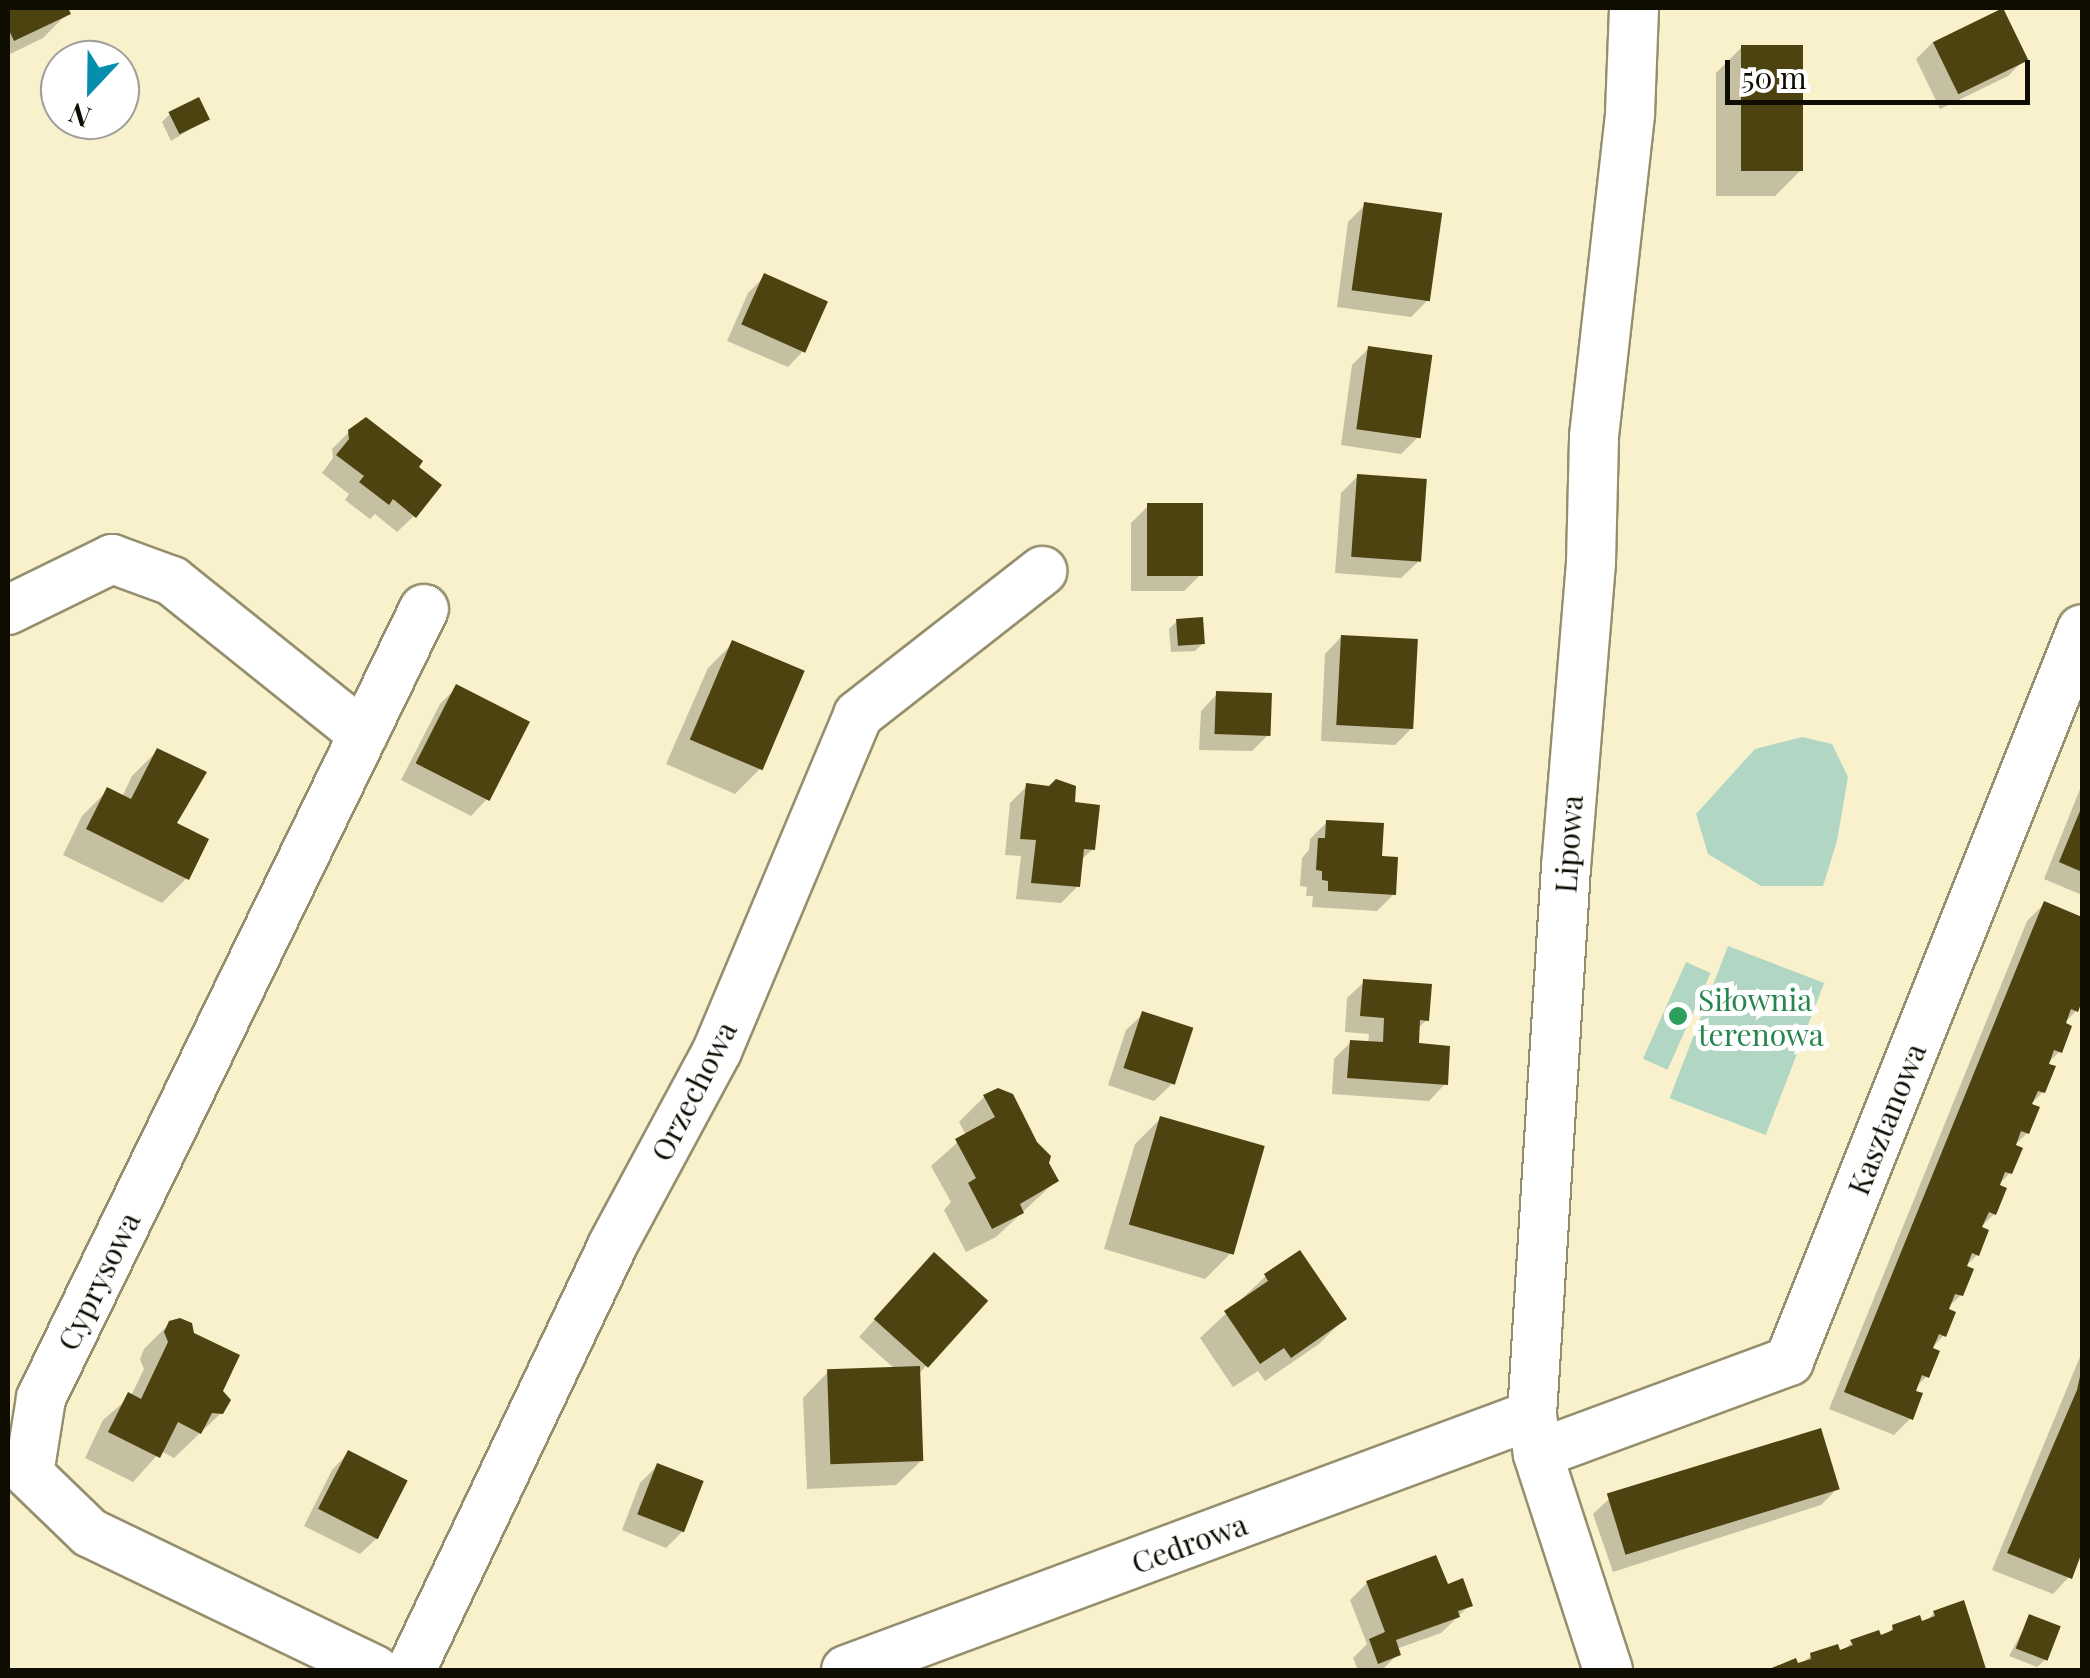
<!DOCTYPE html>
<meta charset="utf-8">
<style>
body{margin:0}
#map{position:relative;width:2090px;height:1678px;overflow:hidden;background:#f8f1cc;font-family:"Playfair Display",serif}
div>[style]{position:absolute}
.green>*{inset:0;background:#b1d7c4;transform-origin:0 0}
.shadow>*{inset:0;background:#0003}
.building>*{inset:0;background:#4d4310;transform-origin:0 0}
.roads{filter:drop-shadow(2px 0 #968f6d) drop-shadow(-2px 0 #968f6d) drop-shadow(0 2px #968f6d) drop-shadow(0 -2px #968f6d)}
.street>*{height:48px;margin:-24px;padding:0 24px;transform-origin:24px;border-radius:24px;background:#fff}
.dots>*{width:28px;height:28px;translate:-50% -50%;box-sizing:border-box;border:5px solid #fff;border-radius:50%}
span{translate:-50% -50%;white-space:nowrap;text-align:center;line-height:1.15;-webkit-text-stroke:10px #fff;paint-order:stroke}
.street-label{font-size:30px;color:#0f0d02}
.leisure-label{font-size:30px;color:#27864d}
.left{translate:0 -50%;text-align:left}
.frame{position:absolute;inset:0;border:10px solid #0f0d02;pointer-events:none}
.north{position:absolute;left:40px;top:40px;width:100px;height:100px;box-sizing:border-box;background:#fff;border:2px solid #9f9e9a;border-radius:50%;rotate:202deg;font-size:28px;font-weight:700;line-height:40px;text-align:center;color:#0f0d02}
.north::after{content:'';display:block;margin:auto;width:35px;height:45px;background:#068eac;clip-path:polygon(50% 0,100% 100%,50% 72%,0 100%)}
.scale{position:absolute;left:1725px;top:60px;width:305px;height:45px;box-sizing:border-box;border:5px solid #0f0d02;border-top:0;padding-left:12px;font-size:30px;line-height:35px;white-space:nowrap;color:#0f0d02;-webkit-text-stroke:8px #fff;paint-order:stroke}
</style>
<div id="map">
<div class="green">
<div style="clip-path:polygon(1802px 737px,1832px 744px,1848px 777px,1837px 841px,1823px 886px,1761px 886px,1708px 854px,1696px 814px,1755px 749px)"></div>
<div style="left:1728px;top:946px;width:103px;height:163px;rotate:21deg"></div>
<div style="left:1686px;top:962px;width:27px;height:106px;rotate:24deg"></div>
</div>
<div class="shadow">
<div style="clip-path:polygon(8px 8px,65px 8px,68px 13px,43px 38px,8px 55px)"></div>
<div style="clip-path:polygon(2001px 9px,2025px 59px,2008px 76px,1940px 109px,1916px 59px,1933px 42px)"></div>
<div style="clip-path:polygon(1742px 47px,1800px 171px,1775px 196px,1716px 196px,1716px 73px)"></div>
<div style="clip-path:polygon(170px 114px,207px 119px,171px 141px,162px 122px)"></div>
<div style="clip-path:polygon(1365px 205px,1428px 300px,1411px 317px,1337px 307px,1348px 222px)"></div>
<div style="clip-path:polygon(765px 276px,804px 350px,788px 367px,727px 341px,748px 293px)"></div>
<div style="clip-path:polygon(1369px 348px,1418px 437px,1401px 454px,1341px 445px,1352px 365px)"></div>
<div style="clip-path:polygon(349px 432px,414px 516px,397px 532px,375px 514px,370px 519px,345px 500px,349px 494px,322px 473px,333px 458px,332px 449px)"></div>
<div style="clip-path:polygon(1358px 476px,1418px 562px,1401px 578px,1335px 573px,1341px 493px)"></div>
<div style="clip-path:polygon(1148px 506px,1201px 574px,1184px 591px,1131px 591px,1131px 523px)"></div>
<div style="clip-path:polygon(1177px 621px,1203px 643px,1195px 651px,1171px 652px,1169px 629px)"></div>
<div style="clip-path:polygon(1341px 637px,1412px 728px,1395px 745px,1321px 741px,1325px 654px)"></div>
<div style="clip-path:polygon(733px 643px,760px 769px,735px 794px,666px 764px,708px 668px)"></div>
<div style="clip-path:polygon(457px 687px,487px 799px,471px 816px,401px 780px,440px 704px)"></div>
<div style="clip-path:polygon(1217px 694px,1269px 734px,1252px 751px,1199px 750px,1201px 711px)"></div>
<div style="clip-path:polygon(157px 751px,187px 878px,162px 903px,63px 855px,82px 816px,108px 790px,122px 797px,132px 776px)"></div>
<div style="clip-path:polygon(2082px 784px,2082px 895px,2044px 879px)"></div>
<div style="clip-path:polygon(1027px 786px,1049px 788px,1072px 804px,1093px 849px,1080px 861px,1078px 886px,1061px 903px,1016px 899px,1021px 856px,1005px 855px,1010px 803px)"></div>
<div style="clip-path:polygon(1327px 822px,1380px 858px,1394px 894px,1377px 911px,1312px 907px,1313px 896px,1306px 896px,1307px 887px,1300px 886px,1302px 858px,1309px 850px,1310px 839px)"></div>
<div style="clip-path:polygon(2044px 904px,2082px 920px,2082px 981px,2078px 985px,2082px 994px,2076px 1011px,2062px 1025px,2060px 1051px,2046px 1065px,2043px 1092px,2029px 1106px,2027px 1133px,2013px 1147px,2010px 1173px,1997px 1186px,1994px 1214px,1979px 1229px,1977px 1255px,1964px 1268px,1961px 1295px,1945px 1310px,1944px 1335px,1930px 1350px,1927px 1376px,1912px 1391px,1911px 1418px,1894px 1435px,1829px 1409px,2027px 921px)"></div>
<div style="clip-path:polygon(1364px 982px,1427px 1020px,1417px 1029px,1416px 1046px,1445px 1084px,1429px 1101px,1332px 1094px,1334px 1059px,1351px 1042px,1368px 1044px,1369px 1034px,1345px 1032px,1347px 998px)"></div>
<div style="clip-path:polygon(1143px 1014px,1171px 1085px,1154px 1101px,1108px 1085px,1126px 1030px)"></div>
<div style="clip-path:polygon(984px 1097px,1056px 1181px,996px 1237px,966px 1252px,944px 1210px,951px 1202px,931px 1166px,966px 1135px,959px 1122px)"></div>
<div style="clip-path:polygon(1161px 1118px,1230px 1254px,1205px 1279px,1104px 1249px,1135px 1144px)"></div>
<div style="clip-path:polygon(917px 1272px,926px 1366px,918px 1375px,922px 1460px,896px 1485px,807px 1489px,803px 1398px,828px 1372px,895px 1369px,859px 1337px)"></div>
<div style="clip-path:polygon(1266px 1276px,1344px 1319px,1319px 1344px,1265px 1381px,1258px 1371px,1233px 1387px,1200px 1338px)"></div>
<div style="clip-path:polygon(170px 1323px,220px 1392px,221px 1413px,174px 1458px,161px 1451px,133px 1482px,85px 1458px,103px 1420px,131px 1396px,144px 1369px,140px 1359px,144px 1349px)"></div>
<div style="clip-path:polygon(2082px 1352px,2082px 1545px,2069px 1577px,2053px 1594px,1992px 1570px)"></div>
<div style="clip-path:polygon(348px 1453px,377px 1538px,360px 1554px,304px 1526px,332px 1470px)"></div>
<div style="clip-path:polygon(657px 1466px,683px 1531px,666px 1548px,622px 1530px,640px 1483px)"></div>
<div style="clip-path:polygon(1837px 1489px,1821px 1505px,1613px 1572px,1593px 1514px,1610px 1498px)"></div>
<div style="clip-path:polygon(1367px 1583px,1446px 1587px,1470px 1605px,1441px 1633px,1396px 1649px,1398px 1654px,1382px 1670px,1358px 1670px,1353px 1658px,1367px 1644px,1350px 1600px)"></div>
<div style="clip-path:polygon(1934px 1613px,1984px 1668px,1981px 1670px,1767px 1670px,1795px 1661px,1796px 1667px,1811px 1656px,1843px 1651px,1852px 1642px,1885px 1636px,1893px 1628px,1925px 1623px)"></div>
<div style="clip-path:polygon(2030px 1617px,2045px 1660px,2037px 1667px,2009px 1656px)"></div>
</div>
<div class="building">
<div style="clip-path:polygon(8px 8px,68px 8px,71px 14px,14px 41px,8px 28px)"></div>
<div style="left:2003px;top:8px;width:58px;height:78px;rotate:64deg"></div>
<div style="left:1741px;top:45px;width:62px;height:126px"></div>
<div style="left:199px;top:97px;width:25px;height:34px;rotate:64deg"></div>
<div style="left:1364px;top:202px;width:79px;height:89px;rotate:8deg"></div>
<div style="left:764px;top:273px;width:70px;height:56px;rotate:24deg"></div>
<div style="left:1368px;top:346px;width:65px;height:84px;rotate:8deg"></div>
<div style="clip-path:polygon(366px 417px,423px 461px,419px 467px,442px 485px,416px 518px,393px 499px,389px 505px,359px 482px,364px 476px,336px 455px,349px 439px,348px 430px)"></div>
<div style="left:1357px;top:474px;width:70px;height:83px;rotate:4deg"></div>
<div style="left:1147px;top:503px;width:56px;height:73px"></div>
<div style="left:1203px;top:617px;width:27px;height:27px;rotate:86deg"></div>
<div style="left:1341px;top:635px;width:77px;height:90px;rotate:3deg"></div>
<div style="left:732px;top:640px;width:79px;height:108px;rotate:23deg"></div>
<div style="left:456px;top:684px;width:83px;height:89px;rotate:27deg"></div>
<div style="left:1216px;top:691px;width:56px;height:43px;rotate:2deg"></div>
<div style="clip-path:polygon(157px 748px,207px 772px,177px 823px,209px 839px,189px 880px,86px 829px,107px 787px,131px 799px)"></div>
<div style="clip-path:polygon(1056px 779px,1076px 786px,1075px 802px,1100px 805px,1095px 850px,1084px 849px,1080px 887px,1031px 883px,1036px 840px,1020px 839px,1026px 783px,1049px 786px)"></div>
<div style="clip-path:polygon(2082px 806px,2082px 872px,2059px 862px)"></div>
<div style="clip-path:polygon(1326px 820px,1384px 823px,1382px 856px,1398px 857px,1396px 895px,1328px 891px,1328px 881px,1322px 880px,1322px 871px,1316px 870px,1318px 838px,1325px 838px)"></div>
<div style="clip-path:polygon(2044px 901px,2082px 917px,2082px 1001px,2078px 1012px,2071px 1009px,2066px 1023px,2072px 1026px,2062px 1053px,2054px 1050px,2049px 1064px,2056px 1066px,2045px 1093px,2038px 1091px,2032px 1104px,2040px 1107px,2029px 1134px,2021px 1131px,2016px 1145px,2023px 1148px,2012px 1174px,2005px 1172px,2000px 1185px,2007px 1188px,1996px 1215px,1989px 1212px,1982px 1227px,1989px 1230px,1979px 1256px,1972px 1253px,1967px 1266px,1974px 1269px,1963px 1296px,1955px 1294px,1949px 1309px,1956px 1312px,1946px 1337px,1939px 1334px,1933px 1348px,1940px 1351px,1929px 1378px,1922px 1375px,1916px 1391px,1923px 1393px,1913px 1420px,1844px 1392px)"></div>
<div style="clip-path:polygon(1363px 979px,1432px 984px,1429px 1021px,1420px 1020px,1419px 1043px,1450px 1046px,1448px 1085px,1347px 1078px,1350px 1040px,1383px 1042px,1384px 1018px,1360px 1016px)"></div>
<div style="left:1142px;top:1011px;width:54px;height:60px;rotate:18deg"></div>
<div style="clip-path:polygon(998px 1088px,1013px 1094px,1037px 1142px,1051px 1156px,1049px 1163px,1059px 1181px,1020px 1204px,1024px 1213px,992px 1229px,968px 1183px,976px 1178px,955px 1139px,995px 1117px,983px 1095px)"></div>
<div style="left:1160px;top:1116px;width:109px;height:113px;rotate:16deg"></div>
<div style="clip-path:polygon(1300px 1250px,1347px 1319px,1291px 1358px,1284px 1348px,1260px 1364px,1224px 1311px,1268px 1281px,1264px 1274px)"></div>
<div style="left:934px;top:1252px;width:73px;height:90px;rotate:42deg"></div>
<div style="clip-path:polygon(180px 1318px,192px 1323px,194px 1333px,240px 1355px,223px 1391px,231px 1400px,223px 1414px,212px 1413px,201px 1434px,178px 1422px,160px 1458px,108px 1432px,128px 1392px,141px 1399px,168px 1342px,164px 1332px,169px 1321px)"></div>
<div style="left:920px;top:1366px;width:95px;height:93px;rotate:88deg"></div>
<div style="clip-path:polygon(2082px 1367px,2082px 1552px,2072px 1579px,2007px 1553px,2077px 1390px)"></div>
<div style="left:1821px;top:1428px;width:64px;height:224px;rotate:73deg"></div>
<div style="left:348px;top:1450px;width:67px;height:66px;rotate:27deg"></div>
<div style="left:657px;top:1463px;width:50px;height:55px;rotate:21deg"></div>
<div style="clip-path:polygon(1436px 1555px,1448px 1584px,1463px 1578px,1473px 1606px,1458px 1611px,1460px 1617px,1396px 1640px,1401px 1655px,1378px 1664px,1369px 1639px,1385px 1632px,1366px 1581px)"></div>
<div style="clip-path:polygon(1964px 1600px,1986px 1669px,1767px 1670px,1796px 1658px,1798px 1663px,1811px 1659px,1810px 1653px,1838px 1644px,1840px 1650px,1853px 1645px,1850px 1640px,1879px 1630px,1881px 1635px,1893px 1630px,1892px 1625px,1920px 1615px,1922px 1621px,1935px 1616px,1933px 1611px)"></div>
<div style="left:2029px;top:1614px;width:34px;height:37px;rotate:21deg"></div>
</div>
<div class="roads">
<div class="street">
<div style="left:8px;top:610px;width:116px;rotate:-26.1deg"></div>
<div style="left:112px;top:559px;width:64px;rotate:20.1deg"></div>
<div style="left:172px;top:581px;width:245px;rotate:38.7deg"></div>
<div style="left:1538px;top:1454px;width:268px;rotate:-20.3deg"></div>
<div style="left:1789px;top:1361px;width:788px;rotate:-68.19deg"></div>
<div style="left:375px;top:1670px;width:316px;rotate:-154.3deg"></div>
<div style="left:90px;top:1533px;width:85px;rotate:-136deg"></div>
<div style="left:29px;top:1474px;width:77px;rotate:-81deg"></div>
<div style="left:41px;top:1398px;width:877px;rotate:-64.11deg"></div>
<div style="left:411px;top:1670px;width:469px;rotate:-64.6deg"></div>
<div style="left:612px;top:1246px;width:221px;rotate:-61.7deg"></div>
<div style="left:717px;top:1051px;width:364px;rotate:-67.2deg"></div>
<div style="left:858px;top:715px;width:234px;rotate:-38deg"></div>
<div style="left:846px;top:1670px;width:732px;rotate:-20.39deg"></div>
<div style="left:1608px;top:1670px;width:227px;rotate:-108deg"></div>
<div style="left:1538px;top:1454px;width:39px;rotate:-99deg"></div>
<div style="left:1532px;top:1415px;width:549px;rotate:-86.45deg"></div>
<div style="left:1566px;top:867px;width:306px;rotate:-85.3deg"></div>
<div style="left:1591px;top:562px;width:126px;rotate:-88.6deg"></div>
<div style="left:1594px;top:436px;width:325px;rotate:-83.6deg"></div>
<div style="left:1630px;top:113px;width:105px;rotate:-87.8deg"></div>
</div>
</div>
<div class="dots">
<div style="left:1678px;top:1016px;background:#2e9e5b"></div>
</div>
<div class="street-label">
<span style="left:1568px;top:844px;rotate:-86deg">Lipowa</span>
<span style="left:693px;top:1091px;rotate:-63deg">Orzechowa</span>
<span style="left:1886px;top:1119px;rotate:-68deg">Kasztanowa</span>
<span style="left:98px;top:1281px;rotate:-64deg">Cyprysowa</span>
<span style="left:1189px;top:1543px;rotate:-20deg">Cedrowa</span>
</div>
<div class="leisure-label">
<span class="left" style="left:1698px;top:1016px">Siłownia<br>terenowa</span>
</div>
<div class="frame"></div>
<div class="north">N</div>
<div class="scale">50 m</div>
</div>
